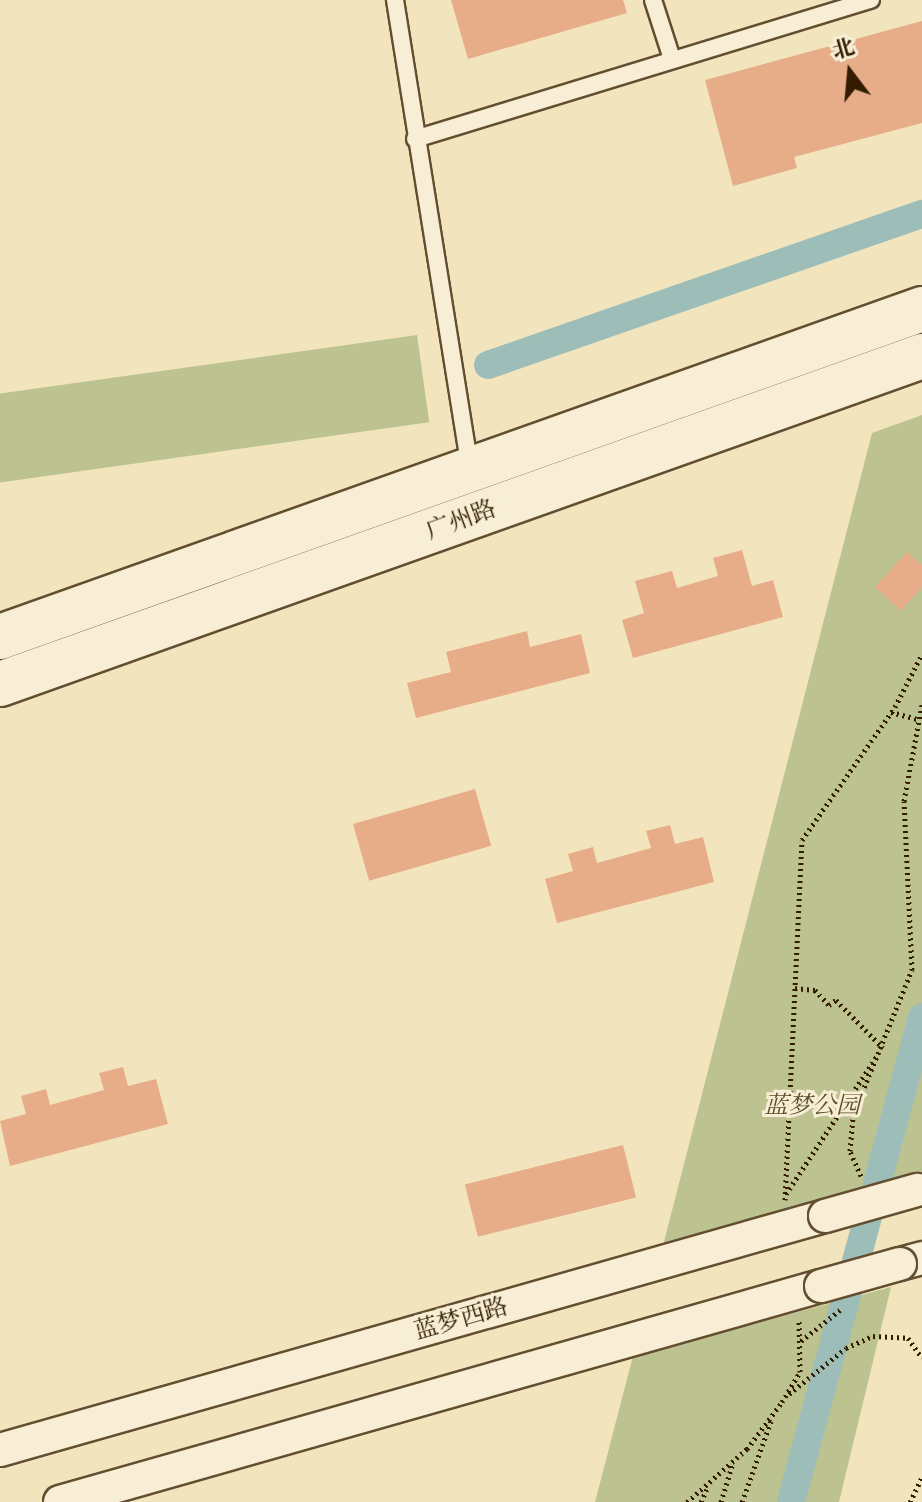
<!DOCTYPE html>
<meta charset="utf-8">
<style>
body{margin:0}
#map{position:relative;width:922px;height:1502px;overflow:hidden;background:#f2e5be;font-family:"IM FELL French Canon","Noto Serif SC",serif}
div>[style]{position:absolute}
.green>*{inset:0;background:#bdc390;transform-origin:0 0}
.canal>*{height:28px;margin:-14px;padding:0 14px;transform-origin:14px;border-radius:14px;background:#9dbdb9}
.building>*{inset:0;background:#e7ad88;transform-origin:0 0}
.path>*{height:5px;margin-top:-2.5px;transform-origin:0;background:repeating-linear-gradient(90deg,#331c00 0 2px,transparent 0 6px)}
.roads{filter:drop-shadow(2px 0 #634e30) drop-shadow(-2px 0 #634e30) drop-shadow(0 2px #634e30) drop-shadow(0 -2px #634e30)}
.lane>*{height:16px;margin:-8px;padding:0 8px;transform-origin:8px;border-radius:8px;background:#f7eed5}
.street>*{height:32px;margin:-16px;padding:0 16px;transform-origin:16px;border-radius:16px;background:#f7eed5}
.secondary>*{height:44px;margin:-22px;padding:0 22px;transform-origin:22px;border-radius:22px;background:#f7eed5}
.bridges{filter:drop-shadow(2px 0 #634e30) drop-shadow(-2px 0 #634e30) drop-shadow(0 2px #634e30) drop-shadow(0 -2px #634e30)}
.street-bridge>*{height:32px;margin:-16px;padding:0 16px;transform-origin:16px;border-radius:16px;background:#f7eed5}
span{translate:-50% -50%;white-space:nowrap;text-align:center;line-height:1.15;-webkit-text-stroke:6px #f7eed5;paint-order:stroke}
.street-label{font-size:24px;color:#331c00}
.park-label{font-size:24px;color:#5c4e2b;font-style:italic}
.north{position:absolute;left:810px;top:32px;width:80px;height:80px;-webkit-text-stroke:6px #f7eed5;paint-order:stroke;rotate:344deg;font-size:22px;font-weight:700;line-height:32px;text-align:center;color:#331c00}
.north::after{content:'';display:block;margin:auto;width:28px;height:36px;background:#331c00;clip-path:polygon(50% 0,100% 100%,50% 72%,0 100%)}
</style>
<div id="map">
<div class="green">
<div style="left:417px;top:335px;width:88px;height:443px;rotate:82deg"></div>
<div style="clip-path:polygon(922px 415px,922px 1191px,658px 1265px,872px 433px)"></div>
<div style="clip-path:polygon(891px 1287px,839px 1502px,595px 1502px,633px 1356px)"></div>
</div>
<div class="canal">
<div style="left:488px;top:365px;width:460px;rotate:-19.2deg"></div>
<div style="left:791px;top:1502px;width:502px;rotate:-74.88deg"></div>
</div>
<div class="building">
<div style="clip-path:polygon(451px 0,623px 0,627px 13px,468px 59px)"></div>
<div style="clip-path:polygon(922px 21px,922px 123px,794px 157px,797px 168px,733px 186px,705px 80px)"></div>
<div style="clip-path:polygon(742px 550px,752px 586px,773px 580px,783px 617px,633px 658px,622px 620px,644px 613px,635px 581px,672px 571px,677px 588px,718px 576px,713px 558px)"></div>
<div style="clip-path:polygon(907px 552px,922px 565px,922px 587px,901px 611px,875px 587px)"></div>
<div style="clip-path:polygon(527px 631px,530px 647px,581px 634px,590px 673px,416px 718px,407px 683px,451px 672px,446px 652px)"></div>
<div style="left:475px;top:789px;width:59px;height:127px;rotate:74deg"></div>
<div style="clip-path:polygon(670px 825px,675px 844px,703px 837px,714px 882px,557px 923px,545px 879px,573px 871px,568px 854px,593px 847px,597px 863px,651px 848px,646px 831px)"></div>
<div style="clip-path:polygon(123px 1067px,128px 1086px,156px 1079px,168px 1124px,10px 1166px,0 1121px,26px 1114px,21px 1096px,46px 1089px,50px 1105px,104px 1090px,99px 1073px)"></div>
<div style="left:623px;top:1145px;width:54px;height:163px;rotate:76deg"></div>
</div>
<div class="path">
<div style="left:891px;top:712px;width:28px;rotate:15deg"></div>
<div style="left:795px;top:988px;width:20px;rotate:6deg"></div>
<div style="left:815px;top:990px;width:21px;rotate:47deg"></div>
<div style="left:829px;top:1005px;width:9px;rotate:-36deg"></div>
<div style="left:836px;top:1000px;width:67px;rotate:45.6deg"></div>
<div style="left:861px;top:1176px;width:27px;rotate:-114deg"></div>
<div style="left:850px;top:1151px;width:36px;rotate:-85deg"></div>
<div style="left:853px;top:1115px;width:157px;rotate:-67.9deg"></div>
<div style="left:912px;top:970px;width:169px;rotate:-92.7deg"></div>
<div style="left:904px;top:801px;width:98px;rotate:-79.4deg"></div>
<div style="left:786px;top:1194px;width:165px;rotate:-56.6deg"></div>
<div style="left:785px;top:1200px;width:360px;rotate:-87.3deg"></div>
<div style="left:802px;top:840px;width:162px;rotate:-55deg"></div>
<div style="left:895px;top:707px;width:59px;rotate:-63deg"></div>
<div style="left:801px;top:1341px;width:50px;rotate:-38.5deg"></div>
<div style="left:789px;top:1394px;width:73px;rotate:-38.9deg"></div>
<div style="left:846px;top:1348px;width:30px;rotate:-24deg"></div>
<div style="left:873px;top:1336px;width:35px;rotate:3deg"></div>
<div style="left:908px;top:1338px;width:24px;rotate:55deg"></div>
<div style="left:687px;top:1502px;width:80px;rotate:-41.5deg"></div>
<div style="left:747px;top:1449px;width:59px;rotate:-53.3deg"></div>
<div style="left:782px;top:1402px;width:35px;rotate:-59deg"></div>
<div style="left:800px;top:1372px;width:51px;rotate:-91.1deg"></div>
<div style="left:701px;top:1502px;width:17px;rotate:-66deg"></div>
<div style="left:721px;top:1502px;width:39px;rotate:-73deg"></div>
<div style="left:742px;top:1502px;width:86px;rotate:-70.3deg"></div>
<div style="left:910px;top:1502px;width:28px;rotate:-64deg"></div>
</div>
<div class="roads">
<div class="lane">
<div style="left:395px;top:0;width:474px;rotate:80.9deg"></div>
<div style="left:653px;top:0;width:62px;rotate:72.1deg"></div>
<div style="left:415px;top:139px;width:477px;rotate:-17deg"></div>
</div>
<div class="street">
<div style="left:900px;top:1264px;width:23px;rotate:-15deg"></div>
<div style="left:0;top:1450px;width:858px;rotate:-15.84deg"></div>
<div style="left:60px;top:1502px;width:791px;rotate:-15.85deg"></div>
</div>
<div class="secondary">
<div style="left:0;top:637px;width:979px;rotate:-19.58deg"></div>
<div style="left:0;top:684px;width:979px;rotate:-19.58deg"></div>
</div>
</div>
<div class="bridges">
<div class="street-bridge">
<div style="left:825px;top:1216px;width:96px;rotate:-15.8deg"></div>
<div style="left:821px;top:1286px;width:82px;rotate:-15.6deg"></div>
</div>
</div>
<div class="street-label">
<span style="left:461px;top:520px;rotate:-20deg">广州路</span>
<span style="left:461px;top:1319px;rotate:-16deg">蓝梦西路</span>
</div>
<div class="park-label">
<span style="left:812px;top:1106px">蓝梦公园</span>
</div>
<div class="north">北</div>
</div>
